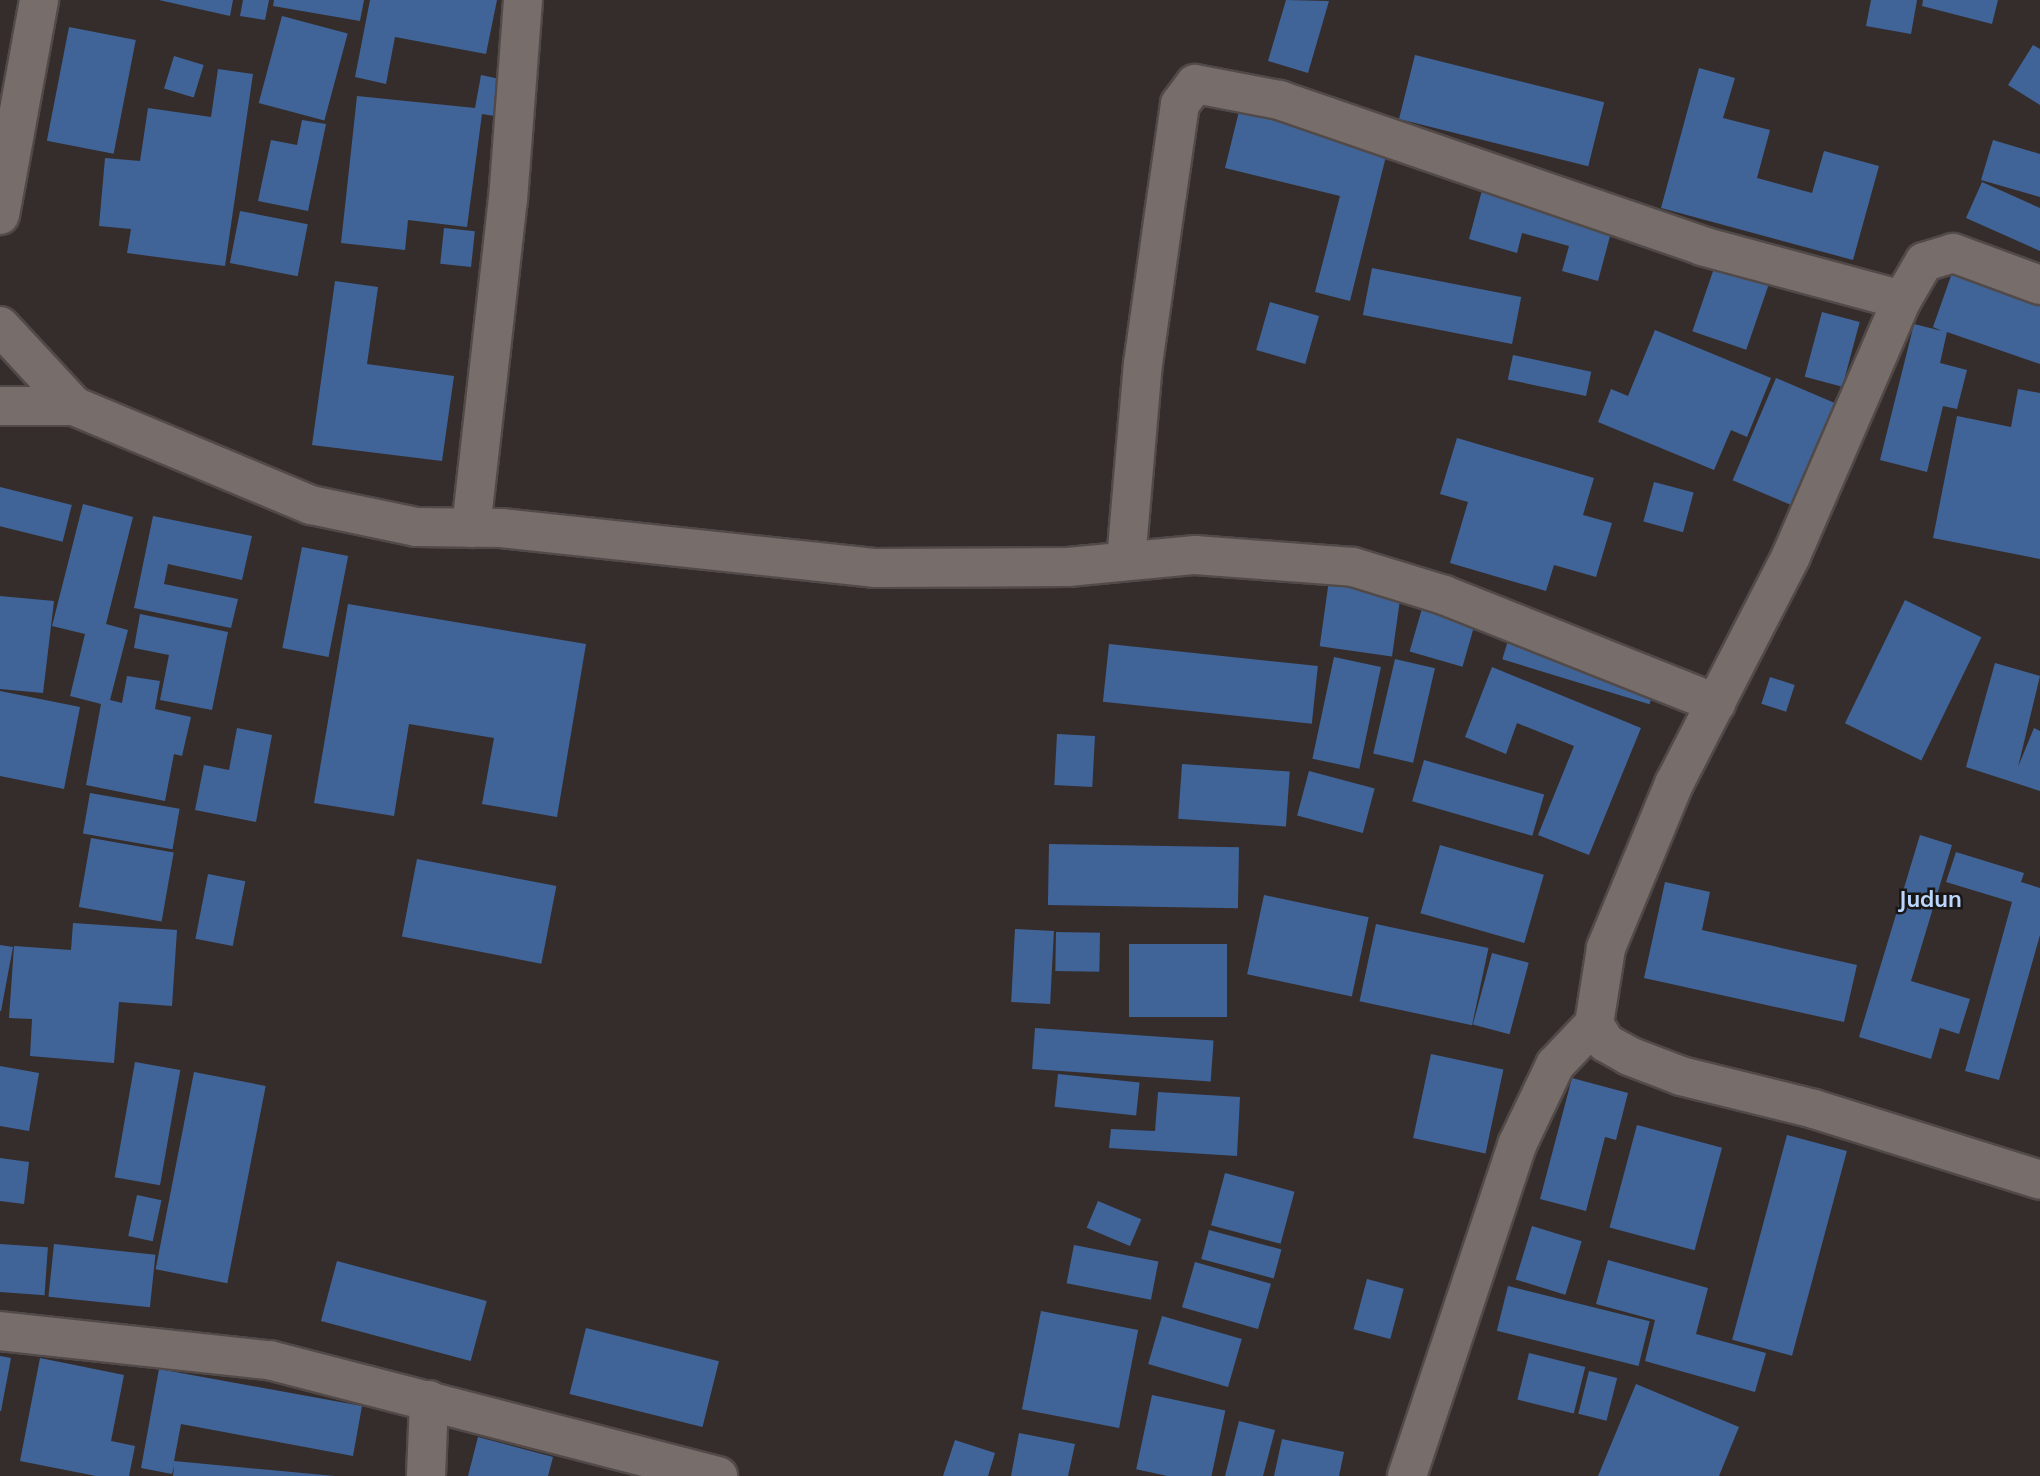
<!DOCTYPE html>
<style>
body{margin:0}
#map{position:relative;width:2040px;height:1476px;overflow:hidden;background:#352d2c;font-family:Mulish,sans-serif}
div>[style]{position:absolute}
.building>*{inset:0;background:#406498;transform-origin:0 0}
.roads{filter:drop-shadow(2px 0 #514a49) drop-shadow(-2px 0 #514a49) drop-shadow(0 2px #514a49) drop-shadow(0 -2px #514a49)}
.street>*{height:38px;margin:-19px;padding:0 19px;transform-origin:19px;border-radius:19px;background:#776d6b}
span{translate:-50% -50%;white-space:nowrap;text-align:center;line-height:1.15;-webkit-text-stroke:5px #1a1616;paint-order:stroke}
.quarter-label{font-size:23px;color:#bcd7fd;font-weight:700}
</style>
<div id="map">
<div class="building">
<div style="clip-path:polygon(159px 0,233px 0,230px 16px)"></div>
<div style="clip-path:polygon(243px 0,269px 0,265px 20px,240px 16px)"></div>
<div style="clip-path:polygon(274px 0,364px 0,360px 21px,273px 6px)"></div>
<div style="clip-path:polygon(370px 0,497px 0,486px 54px,395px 37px,386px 84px,355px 77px)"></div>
<div style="clip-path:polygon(1286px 0,1329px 1px,1308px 73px,1268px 61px)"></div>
<div style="clip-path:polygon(1871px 0,1917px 0,1911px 34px,1866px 26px)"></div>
<div style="clip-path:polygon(1923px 0,1998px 0,1992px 24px,1922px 6px)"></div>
<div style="left:282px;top:16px;width:68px;height:90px;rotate:15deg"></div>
<div style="left:69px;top:27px;width:68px;height:116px;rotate:11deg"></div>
<div style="clip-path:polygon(2033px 45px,2040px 49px,2040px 105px,2008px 85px)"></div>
<div style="left:1415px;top:55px;width:195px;height:66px;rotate:14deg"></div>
<div style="left:174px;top:56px;width:31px;height:34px;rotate:17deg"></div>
<div style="clip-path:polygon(1699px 68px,1735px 78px,1723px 118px,1770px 130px,1757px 178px,1812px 193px,1824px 151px,1879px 166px,1853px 260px,1661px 208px)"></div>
<div style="clip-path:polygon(218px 69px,253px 74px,225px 266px,127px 253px,131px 229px,99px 226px,105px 158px,140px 161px,148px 108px,211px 117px)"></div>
<div style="clip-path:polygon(481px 75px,509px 81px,501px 117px,482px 114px,467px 227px,408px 220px,405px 250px,341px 243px,357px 96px,475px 108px)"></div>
<div style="clip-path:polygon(1244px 91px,1393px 128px,1350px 301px,1315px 292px,1340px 196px,1225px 168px)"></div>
<div style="clip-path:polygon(302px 120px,326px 124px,308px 211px,258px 201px,271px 140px,297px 145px)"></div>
<div style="clip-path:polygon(1993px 140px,2040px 154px,2040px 197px,1981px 180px)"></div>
<div style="clip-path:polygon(1489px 164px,1620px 199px,1598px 281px,1562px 271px,1569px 246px,1522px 233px,1517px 253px,1469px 239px)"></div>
<div style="clip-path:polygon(1982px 182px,2040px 208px,2040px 251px,1966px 218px)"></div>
<div style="left:240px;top:211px;width:69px;height:53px;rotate:11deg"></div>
<div style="left:444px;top:228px;width:31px;height:36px;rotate:6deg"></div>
<div style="left:1721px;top:248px;width:57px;height:88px;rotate:19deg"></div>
<div style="clip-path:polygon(1958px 256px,2040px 284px,2040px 364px,1947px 332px,1940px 363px,1967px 370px,1957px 409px,1943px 406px,1927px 472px,1880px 460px,1914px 324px,1942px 331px,1933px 327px)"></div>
<div style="left:1372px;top:268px;width:152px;height:48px;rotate:11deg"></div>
<div style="clip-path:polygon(335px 281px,378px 287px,367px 364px,454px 376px,442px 461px,312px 445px)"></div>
<div style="left:1270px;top:302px;width:51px;height:50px;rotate:16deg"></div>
<div style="left:1822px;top:312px;width:39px;height:67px;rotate:15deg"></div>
<div style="clip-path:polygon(1655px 330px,1771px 378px,1747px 437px,1731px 430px,1714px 470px,1598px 422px,1611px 389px,1628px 396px)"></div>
<div style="left:1513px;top:355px;width:80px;height:25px;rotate:12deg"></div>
<div style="left:1776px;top:378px;width:65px;height:111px;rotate:23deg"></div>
<div style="clip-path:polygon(2018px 389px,2040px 393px,2040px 559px,1933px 538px,1957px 416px,2011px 427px)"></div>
<div style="clip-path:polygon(1457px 438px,1594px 478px,1583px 515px,1612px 523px,1596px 577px,1554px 565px,1546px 591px,1450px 563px,1468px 502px,1440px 494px)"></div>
<div style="left:1654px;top:482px;width:41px;height:41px;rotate:15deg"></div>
<div style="left:0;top:487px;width:74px;height:38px;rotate:14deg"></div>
<div style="clip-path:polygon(83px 504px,133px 517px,106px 624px,128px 630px,110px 700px,122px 703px,127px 676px,160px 681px,155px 709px,191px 717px,182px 756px,174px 754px,165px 801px,86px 785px,101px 704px,70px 696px,85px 634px,52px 626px)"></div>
<div style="clip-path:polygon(153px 516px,252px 536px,242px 580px,168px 564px,164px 584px,238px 599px,231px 628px,134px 608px)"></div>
<div style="left:302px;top:547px;width:47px;height:103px;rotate:11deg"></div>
<div style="left:1330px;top:573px;width:73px;height:74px;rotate:8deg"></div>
<div style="left:1427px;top:591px;width:55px;height:63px;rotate:16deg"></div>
<div style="clip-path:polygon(0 596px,54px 601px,43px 693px,0 689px)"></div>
<div style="left:1905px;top:600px;width:85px;height:137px;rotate:26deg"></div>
<div style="clip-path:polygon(348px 604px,586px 644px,557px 817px,482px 804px,494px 738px,409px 724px,394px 816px,314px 803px)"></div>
<div style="clip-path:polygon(140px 614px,228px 632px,212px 710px,160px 700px,169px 655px,134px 648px)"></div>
<div style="left:1514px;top:621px;width:154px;height:40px;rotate:17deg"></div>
<div style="left:1109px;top:644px;width:210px;height:58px;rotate:6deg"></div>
<div style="left:1334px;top:657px;width:48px;height:104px;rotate:12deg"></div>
<div style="left:1395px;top:659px;width:41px;height:97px;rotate:13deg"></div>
<div style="clip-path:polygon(1995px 663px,2040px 676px,2018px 767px,2034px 728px,2040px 731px,2040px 791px,1966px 767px)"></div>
<div style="clip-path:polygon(1492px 667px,1641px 728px,1589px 855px,1538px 835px,1574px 746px,1517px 723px,1506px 754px,1465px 737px)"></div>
<div style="left:1770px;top:677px;width:26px;height:28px;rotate:18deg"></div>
<div style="clip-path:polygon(0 691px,80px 707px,64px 789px,0 776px)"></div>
<div style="clip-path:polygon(237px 728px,272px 735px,256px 822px,195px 810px,204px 765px,229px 770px)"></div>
<div style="left:1057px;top:734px;width:38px;height:51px;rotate:3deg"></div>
<div style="left:1424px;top:760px;width:125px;height:43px;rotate:16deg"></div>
<div style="left:1182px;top:764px;width:108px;height:55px;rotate:4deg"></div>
<div style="left:1309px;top:771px;width:68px;height:46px;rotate:15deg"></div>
<div style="left:90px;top:793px;width:91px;height:41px;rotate:10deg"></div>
<div style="clip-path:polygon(1920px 835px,1952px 845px,1911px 981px,1970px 999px,1959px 1034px,1940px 1028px,1931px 1059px,1859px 1037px)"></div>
<div style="left:91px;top:838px;width:84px;height:70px;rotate:10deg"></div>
<div style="left:1049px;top:844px;width:190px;height:61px;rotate:1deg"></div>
<div style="left:1440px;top:845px;width:108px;height:71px;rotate:16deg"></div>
<div style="clip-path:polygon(1956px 852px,2024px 873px,2021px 882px,2040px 888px,2040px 935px,1999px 1080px,1965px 1071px,2012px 902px,1946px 882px)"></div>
<div style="left:417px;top:859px;width:142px;height:79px;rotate:11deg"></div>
<div style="left:208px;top:874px;width:38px;height:66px;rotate:11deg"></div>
<div style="clip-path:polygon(1665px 882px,1710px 892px,1702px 930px,1857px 965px,1844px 1022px,1644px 978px)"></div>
<div style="left:1264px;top:895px;width:107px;height:81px;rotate:12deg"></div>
<div style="clip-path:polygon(73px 923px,177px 930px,172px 1006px,119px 1002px,114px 1063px,30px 1056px,32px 1019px,9px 1018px,14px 946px,71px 950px)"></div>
<div style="left:1376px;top:924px;width:115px;height:79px;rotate:12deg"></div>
<div style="left:1015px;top:929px;width:39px;height:73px;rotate:3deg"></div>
<div style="left:1056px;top:932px;width:44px;height:39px;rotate:1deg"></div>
<div style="left:1227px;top:944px;width:73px;height:98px;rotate:90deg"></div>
<div style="clip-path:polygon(0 945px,13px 947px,1px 1011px,0 1011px)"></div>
<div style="left:1492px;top:953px;width:38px;height:74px;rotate:15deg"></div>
<div style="left:1035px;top:1028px;width:179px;height:41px;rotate:4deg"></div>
<div style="left:1431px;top:1054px;width:74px;height:86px;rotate:12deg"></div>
<div style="left:135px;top:1062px;width:46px;height:117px;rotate:10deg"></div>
<div style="clip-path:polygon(0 1066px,39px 1073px,29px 1131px,0 1126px)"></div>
<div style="left:194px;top:1072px;width:73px;height:201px;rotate:11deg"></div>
<div style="left:1058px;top:1074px;width:82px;height:33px;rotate:6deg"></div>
<div style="clip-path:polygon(1572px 1078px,1628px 1093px,1616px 1140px,1605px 1137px,1586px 1211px,1540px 1199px)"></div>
<div style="clip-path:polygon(1158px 1092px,1240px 1097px,1237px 1156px,1109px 1148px,1111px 1129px,1155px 1131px)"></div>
<div style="left:1637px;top:1125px;width:88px;height:106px;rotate:15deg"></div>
<div style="left:1787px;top:1135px;width:62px;height:212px;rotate:15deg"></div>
<div style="clip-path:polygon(0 1158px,29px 1162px,24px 1204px,0 1201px)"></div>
<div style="left:1225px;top:1173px;width:72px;height:54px;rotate:15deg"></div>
<div style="left:137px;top:1195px;width:25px;height:42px;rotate:12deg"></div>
<div style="left:1098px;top:1201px;width:47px;height:29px;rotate:23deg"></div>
<div style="left:1532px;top:1226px;width:52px;height:56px;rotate:17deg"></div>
<div style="left:1209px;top:1230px;width:75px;height:30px;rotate:15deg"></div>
<div style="left:0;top:1244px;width:48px;height:48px;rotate:4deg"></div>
<div style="left:54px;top:1244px;width:102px;height:53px;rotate:6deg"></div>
<div style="left:1074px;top:1245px;width:86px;height:39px;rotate:11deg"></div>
<div style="clip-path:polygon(1608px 1260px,1708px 1288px,1696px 1334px,1766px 1353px,1755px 1392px,1645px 1361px,1655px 1320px,1596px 1304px)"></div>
<div style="left:337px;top:1261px;width:155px;height:62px;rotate:15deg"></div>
<div style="left:1195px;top:1262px;width:79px;height:47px;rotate:16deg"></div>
<div style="left:1367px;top:1279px;width:38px;height:52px;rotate:15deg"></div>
<div style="left:1508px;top:1286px;width:146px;height:46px;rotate:14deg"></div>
<div style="left:1041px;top:1311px;width:99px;height:100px;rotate:11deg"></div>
<div style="left:1162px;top:1316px;width:83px;height:50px;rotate:16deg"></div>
<div style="left:586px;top:1328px;width:137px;height:68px;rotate:14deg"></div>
<div style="left:1529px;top:1353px;width:58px;height:48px;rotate:14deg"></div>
<div style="clip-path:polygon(0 1356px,11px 1358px,1px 1411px,0 1411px)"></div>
<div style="clip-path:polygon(40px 1358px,124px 1375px,111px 1441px,135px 1446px,129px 1476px,96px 1476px,20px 1461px)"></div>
<div style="clip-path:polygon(159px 1369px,362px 1406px,353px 1456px,181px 1424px,174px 1461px,335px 1476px,173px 1476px,174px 1466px,172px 1474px,141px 1468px)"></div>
<div style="left:1589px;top:1371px;width:29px;height:44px;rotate:14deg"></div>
<div style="clip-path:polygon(1636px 1384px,1739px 1427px,1719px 1476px,1598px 1476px)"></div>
<div style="left:1152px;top:1395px;width:75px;height:76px;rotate:12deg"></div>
<div style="clip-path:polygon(1239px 1421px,1275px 1430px,1263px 1476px,1225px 1476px)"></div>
<div style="clip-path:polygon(1019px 1433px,1075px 1444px,1068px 1476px,1011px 1476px)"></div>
<div style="clip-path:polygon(478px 1437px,553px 1457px,548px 1476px,468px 1476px)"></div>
<div style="clip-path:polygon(1282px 1439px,1344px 1452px,1339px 1476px,1274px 1476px)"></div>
<div style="clip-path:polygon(955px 1440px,995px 1453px,988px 1476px,943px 1476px)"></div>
</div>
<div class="roads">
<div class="street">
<div style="left:0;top:215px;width:219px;rotate:-79.7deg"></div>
<div style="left:0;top:326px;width:109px;rotate:47.2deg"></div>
<div style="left:0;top:406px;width:74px"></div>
<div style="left:74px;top:406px;width:257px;rotate:22.7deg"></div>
<div style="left:311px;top:505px;width:107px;rotate:11.8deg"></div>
<div style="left:416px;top:527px;width:85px;rotate:0.7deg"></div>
<div style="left:501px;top:528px;width:375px;rotate:6.1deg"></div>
<div style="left:874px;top:568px;width:194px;rotate:-0.3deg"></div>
<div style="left:1068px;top:567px;width:128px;rotate:-5.4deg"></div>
<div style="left:1195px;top:555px;width:158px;rotate:4.3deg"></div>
<div style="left:1353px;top:567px;width:95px;rotate:17.1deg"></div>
<div style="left:1444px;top:595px;width:293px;rotate:21.7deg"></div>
<div style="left:471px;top:528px;width:330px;rotate:-83.6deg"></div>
<div style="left:508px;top:200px;width:201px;rotate:-85.7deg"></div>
<div style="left:1126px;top:561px;width:198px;rotate:-85.1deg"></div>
<div style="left:1143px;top:364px;width:172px;rotate:-82deg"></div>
<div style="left:1167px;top:194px;width:91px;rotate:-81.8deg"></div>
<div style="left:1180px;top:104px;width:25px;rotate:-53deg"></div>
<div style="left:1195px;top:84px;width:86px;rotate:10.8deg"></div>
<div style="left:1279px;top:100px;width:447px;rotate:19deg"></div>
<div style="left:1702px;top:246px;width:207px;rotate:15.1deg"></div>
<div style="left:1594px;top:1024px;width:22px;rotate:58deg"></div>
<div style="left:1606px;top:1043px;width:26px;rotate:29deg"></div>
<div style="left:1629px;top:1056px;width:56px;rotate:21deg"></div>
<div style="left:1681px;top:1076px;width:137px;rotate:13.9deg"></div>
<div style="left:1814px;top:1109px;width:237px;rotate:17.4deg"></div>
<div style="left:0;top:1331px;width:271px;rotate:6.2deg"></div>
<div style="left:269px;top:1360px;width:464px;rotate:14.5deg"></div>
<div style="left:426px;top:1476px;width:76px;rotate:-87.7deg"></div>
<div style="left:1407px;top:1476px;width:349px;rotate:-71.6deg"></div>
<div style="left:1517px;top:1145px;width:89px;rotate:-64.6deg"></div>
<div style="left:1555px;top:1065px;width:57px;rotate:-46.4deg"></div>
<div style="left:1594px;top:1024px;width:77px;rotate:-81deg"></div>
<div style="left:1606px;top:948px;width:178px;rotate:-67.5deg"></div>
<div style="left:1674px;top:784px;width:256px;rotate:-62.8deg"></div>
<div style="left:1791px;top:556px;width:279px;rotate:-66.6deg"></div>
<div style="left:1902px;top:300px;width:44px;rotate:-59.9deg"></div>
<div style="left:1924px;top:262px;width:30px;rotate:-17deg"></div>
<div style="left:1953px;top:253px;width:93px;rotate:20.2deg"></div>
</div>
</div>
<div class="quarter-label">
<span style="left:1930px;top:899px">Judun</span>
</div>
</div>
